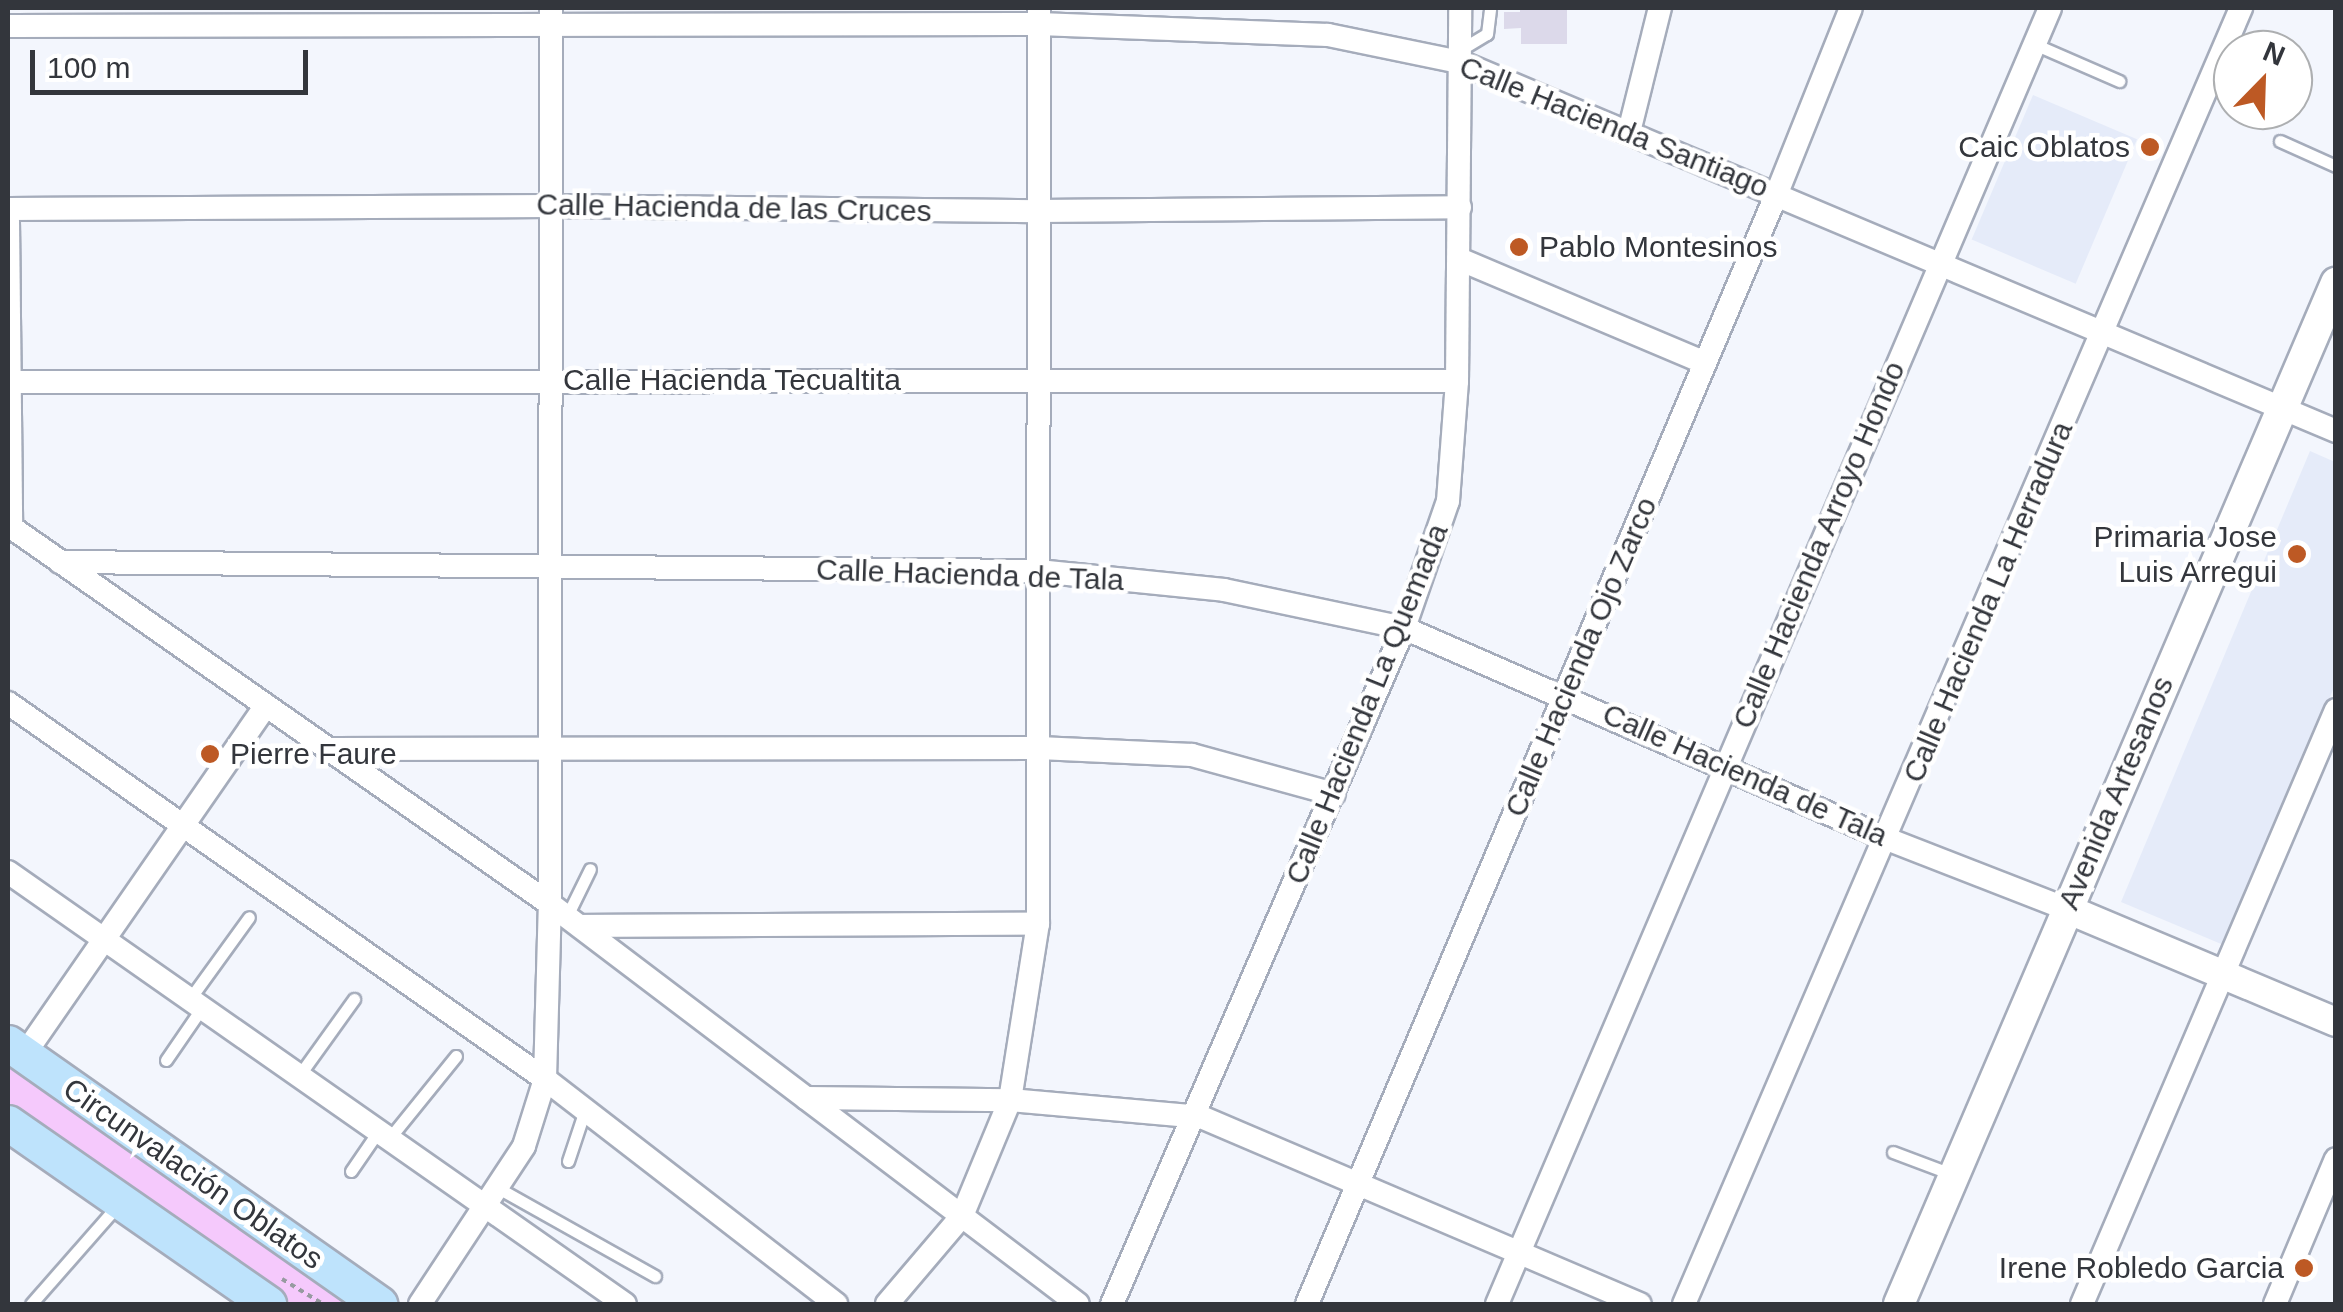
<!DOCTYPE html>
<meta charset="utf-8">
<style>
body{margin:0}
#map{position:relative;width:2343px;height:1312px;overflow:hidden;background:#f3f6fd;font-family:Arial,sans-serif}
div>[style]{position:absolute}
.built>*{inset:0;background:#e5ebf9;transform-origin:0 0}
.green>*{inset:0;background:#f5c9fc}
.building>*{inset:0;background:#dcd9ea}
.path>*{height:4px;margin-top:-2px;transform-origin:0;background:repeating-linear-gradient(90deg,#979aa1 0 5px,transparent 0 10px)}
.roads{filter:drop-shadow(2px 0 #a5acbb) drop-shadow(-2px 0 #a5acbb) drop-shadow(0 2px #a5acbb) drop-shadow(0 -2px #a5acbb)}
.service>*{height:11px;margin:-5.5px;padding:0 5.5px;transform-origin:5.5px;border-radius:5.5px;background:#fff}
.minor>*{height:22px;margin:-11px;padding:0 11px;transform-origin:11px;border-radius:11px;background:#fff}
.tertiary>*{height:28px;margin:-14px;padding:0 14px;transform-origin:14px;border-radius:14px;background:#fff}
.secondary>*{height:30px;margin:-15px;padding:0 15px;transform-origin:15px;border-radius:15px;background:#fff}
.primary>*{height:35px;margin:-17.5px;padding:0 17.5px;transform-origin:17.5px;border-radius:17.5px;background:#bee3fc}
.dots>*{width:28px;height:28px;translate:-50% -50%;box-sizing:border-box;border:5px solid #fff;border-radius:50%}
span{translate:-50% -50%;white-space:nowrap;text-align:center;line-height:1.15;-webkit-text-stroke:9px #fff;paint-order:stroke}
.street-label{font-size:30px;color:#33363c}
.poi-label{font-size:30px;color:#33363c}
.right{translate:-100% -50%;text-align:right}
.left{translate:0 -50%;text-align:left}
.frame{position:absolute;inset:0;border:10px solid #33363c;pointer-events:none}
.north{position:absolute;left:2213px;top:30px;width:100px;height:100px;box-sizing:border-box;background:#fff;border:2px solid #adafb1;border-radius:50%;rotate:23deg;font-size:28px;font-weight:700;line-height:40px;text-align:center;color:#33363c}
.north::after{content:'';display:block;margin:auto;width:35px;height:45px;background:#bd5924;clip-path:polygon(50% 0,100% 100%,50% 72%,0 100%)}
.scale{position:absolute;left:30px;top:50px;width:278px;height:45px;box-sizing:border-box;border:5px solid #33363c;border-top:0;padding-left:12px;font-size:30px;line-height:35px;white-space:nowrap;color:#33363c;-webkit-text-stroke:8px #fff;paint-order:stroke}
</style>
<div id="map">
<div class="built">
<div style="left:2033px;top:95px;width:113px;height:157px;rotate:23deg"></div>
<div style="clip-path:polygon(2310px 451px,2335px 462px,2335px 685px,2226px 946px,2121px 902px)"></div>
</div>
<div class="green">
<div style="clip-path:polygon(8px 1053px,360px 1304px,292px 1304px,8px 1104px)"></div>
</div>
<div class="building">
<div style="clip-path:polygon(1520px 8px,1567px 8px,1567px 44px,1521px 44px,1521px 28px,1504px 29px,1504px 12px,1520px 12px)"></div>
</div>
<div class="path">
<div style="left:282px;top:1279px;width:48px;rotate:31.4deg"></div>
</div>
<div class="roads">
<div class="service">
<div style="left:2034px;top:44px;width:93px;rotate:23.5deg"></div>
<div style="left:1460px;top:50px;width:31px;rotate:-31deg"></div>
<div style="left:1487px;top:34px;width:26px;rotate:-83deg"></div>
<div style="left:2280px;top:141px;width:61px;rotate:24.1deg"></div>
<div style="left:567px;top:916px;width:52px;rotate:-63.9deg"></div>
<div style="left:189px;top:1000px;width:102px;rotate:-54.1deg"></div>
<div style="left:166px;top:1060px;width:62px;rotate:-55.5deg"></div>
<div style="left:298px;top:1077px;width:96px;rotate:-54.3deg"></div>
<div style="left:388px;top:1140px;width:108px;rotate:-51deg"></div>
<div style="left:1893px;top:1152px;width:65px;rotate:20.7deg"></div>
<div style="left:568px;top:1161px;width:54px;rotate:-71.6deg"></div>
<div style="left:351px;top:1171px;width:46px;rotate:-55.6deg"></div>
<div style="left:498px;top:1188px;width:180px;rotate:29.3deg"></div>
<div style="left:31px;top:1304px;width:132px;rotate:-48.7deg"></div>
</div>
<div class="minor">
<div style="left:8px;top:26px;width:1031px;rotate:-0.11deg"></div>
<div style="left:1039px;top:24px;width:289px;rotate:2.2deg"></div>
<div style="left:1328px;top:35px;width:135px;rotate:11.6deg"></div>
<div style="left:1460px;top:62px;width:951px;rotate:22.84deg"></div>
<div style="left:1629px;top:132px;width:128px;rotate:-76deg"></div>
<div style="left:8px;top:209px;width:541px;rotate:-0.32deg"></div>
<div style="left:549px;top:206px;width:490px;rotate:0.6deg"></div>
<div style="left:1039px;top:211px;width:421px;rotate:-0.5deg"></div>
<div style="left:8px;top:221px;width:307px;rotate:89.4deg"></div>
<div style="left:1459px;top:259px;width:267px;rotate:22.9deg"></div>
<div style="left:8px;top:382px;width:1449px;rotate:-0.04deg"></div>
<div style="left:8px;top:525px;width:661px;rotate:34.96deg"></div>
<div style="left:550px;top:904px;width:662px;rotate:37.15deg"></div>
<div style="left:60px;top:562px;width:978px;rotate:0.53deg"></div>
<div style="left:1038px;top:571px;width:187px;rotate:5.8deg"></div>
<div style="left:1224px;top:590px;width:184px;rotate:11.9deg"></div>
<div style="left:1404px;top:628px;width:527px;rotate:23.6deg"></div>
<div style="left:1887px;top:839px;width:193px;rotate:21.3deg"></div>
<div style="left:8px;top:703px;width:656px;rotate:35deg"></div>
<div style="left:545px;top:1079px;width:368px;rotate:37.7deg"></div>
<div style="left:328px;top:749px;width:711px;rotate:-0.08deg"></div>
<div style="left:1039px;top:748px;width:153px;rotate:2.6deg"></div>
<div style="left:1192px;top:755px;width:147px;rotate:15.4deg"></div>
<div style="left:8px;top:872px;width:753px;rotate:35deg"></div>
<div style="left:580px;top:926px;width:458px;rotate:-0.3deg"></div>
<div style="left:24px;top:1055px;width:425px;rotate:-55.3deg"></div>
<div style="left:806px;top:1098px;width:204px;rotate:0.6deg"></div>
<div style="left:1010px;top:1100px;width:192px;rotate:5.1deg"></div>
<div style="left:1201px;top:1117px;width:477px;rotate:23.1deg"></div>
<div style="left:420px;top:1304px;width:189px;rotate:-56.6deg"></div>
<div style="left:524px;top:1146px;width:70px;rotate:-72.6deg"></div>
<div style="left:545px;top:1079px;width:175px;rotate:-88.4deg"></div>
<div style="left:550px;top:904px;width:896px;rotate:-89.94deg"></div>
<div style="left:887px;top:1304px;width:116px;rotate:-49.6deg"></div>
<div style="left:962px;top:1216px;width:126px;rotate:-67.5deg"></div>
<div style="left:1010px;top:1100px;width:178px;rotate:-81deg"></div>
<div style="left:1038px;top:924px;width:916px;rotate:-89.94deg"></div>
<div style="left:1112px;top:1304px;width:736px;rotate:-66.64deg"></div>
<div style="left:1404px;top:628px;width:134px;rotate:-70.9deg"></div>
<div style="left:1448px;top:501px;width:120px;rotate:-85.7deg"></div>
<div style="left:1457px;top:381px;width:373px;rotate:-89.5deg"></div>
<div style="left:1307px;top:1304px;width:1206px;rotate:-67.07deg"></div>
<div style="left:1777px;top:193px;width:199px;rotate:-68.2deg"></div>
<div style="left:1497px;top:1304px;width:1409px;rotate:-66.89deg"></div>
<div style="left:1684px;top:1304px;width:1411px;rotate:-66.74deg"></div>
<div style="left:2082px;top:1304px;width:646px;rotate:-66.85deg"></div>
<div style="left:2275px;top:1304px;width:157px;rotate:-67.2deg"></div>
</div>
<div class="tertiary">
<div style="left:2067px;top:909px;width:292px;rotate:22.8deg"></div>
</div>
<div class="secondary">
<div style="left:1899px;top:1304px;width:1111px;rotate:-66.83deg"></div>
</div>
<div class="primary">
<div style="left:8px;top:1043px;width:454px;rotate:35.1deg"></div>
<div style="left:8px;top:1123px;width:317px;rotate:34.8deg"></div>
</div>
</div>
<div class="dots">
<div style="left:2150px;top:147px;background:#bd5924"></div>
<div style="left:1519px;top:247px;background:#bd5924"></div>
<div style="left:2297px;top:554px;background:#bd5924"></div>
<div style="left:210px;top:754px;background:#bd5924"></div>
<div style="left:2304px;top:1268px;background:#bd5924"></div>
</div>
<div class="street-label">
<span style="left:1614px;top:127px;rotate:22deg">Calle Hacienda Santiago</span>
<span style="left:734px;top:208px;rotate:1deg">Calle Hacienda de las Cruces</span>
<span style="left:732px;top:380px">Calle Hacienda Tecualtita</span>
<span style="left:1819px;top:545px;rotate:-67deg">Calle Hacienda Arroyo Hondo</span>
<span style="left:970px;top:575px;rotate:2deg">Calle Hacienda de Tala</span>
<span style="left:1988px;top:602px;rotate:-67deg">Calle Hacienda La Herradura</span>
<span style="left:1581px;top:657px;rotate:-67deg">Calle Hacienda Ojo Zarco</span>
<span style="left:1367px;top:704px;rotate:-68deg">Calle Hacienda La Quemada</span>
<span style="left:1745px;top:775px;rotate:24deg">Calle Hacienda de Tala</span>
<span style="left:2116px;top:793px;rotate:-67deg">Avenida Artesanos</span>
<span style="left:193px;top:1174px;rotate:35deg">Circunvalación Oblatos</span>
</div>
<div class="poi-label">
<span class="right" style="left:2130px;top:147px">Caic Oblatos</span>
<span class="left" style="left:1539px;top:247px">Pablo Montesinos</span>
<span class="right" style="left:2277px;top:554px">Primaria Jose<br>Luis Arregui</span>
<span class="left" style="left:230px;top:754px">Pierre Faure</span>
<span class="right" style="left:2284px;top:1268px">Irene Robledo Garcia</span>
</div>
<div class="frame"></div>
<div class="north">N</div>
<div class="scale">100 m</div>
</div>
